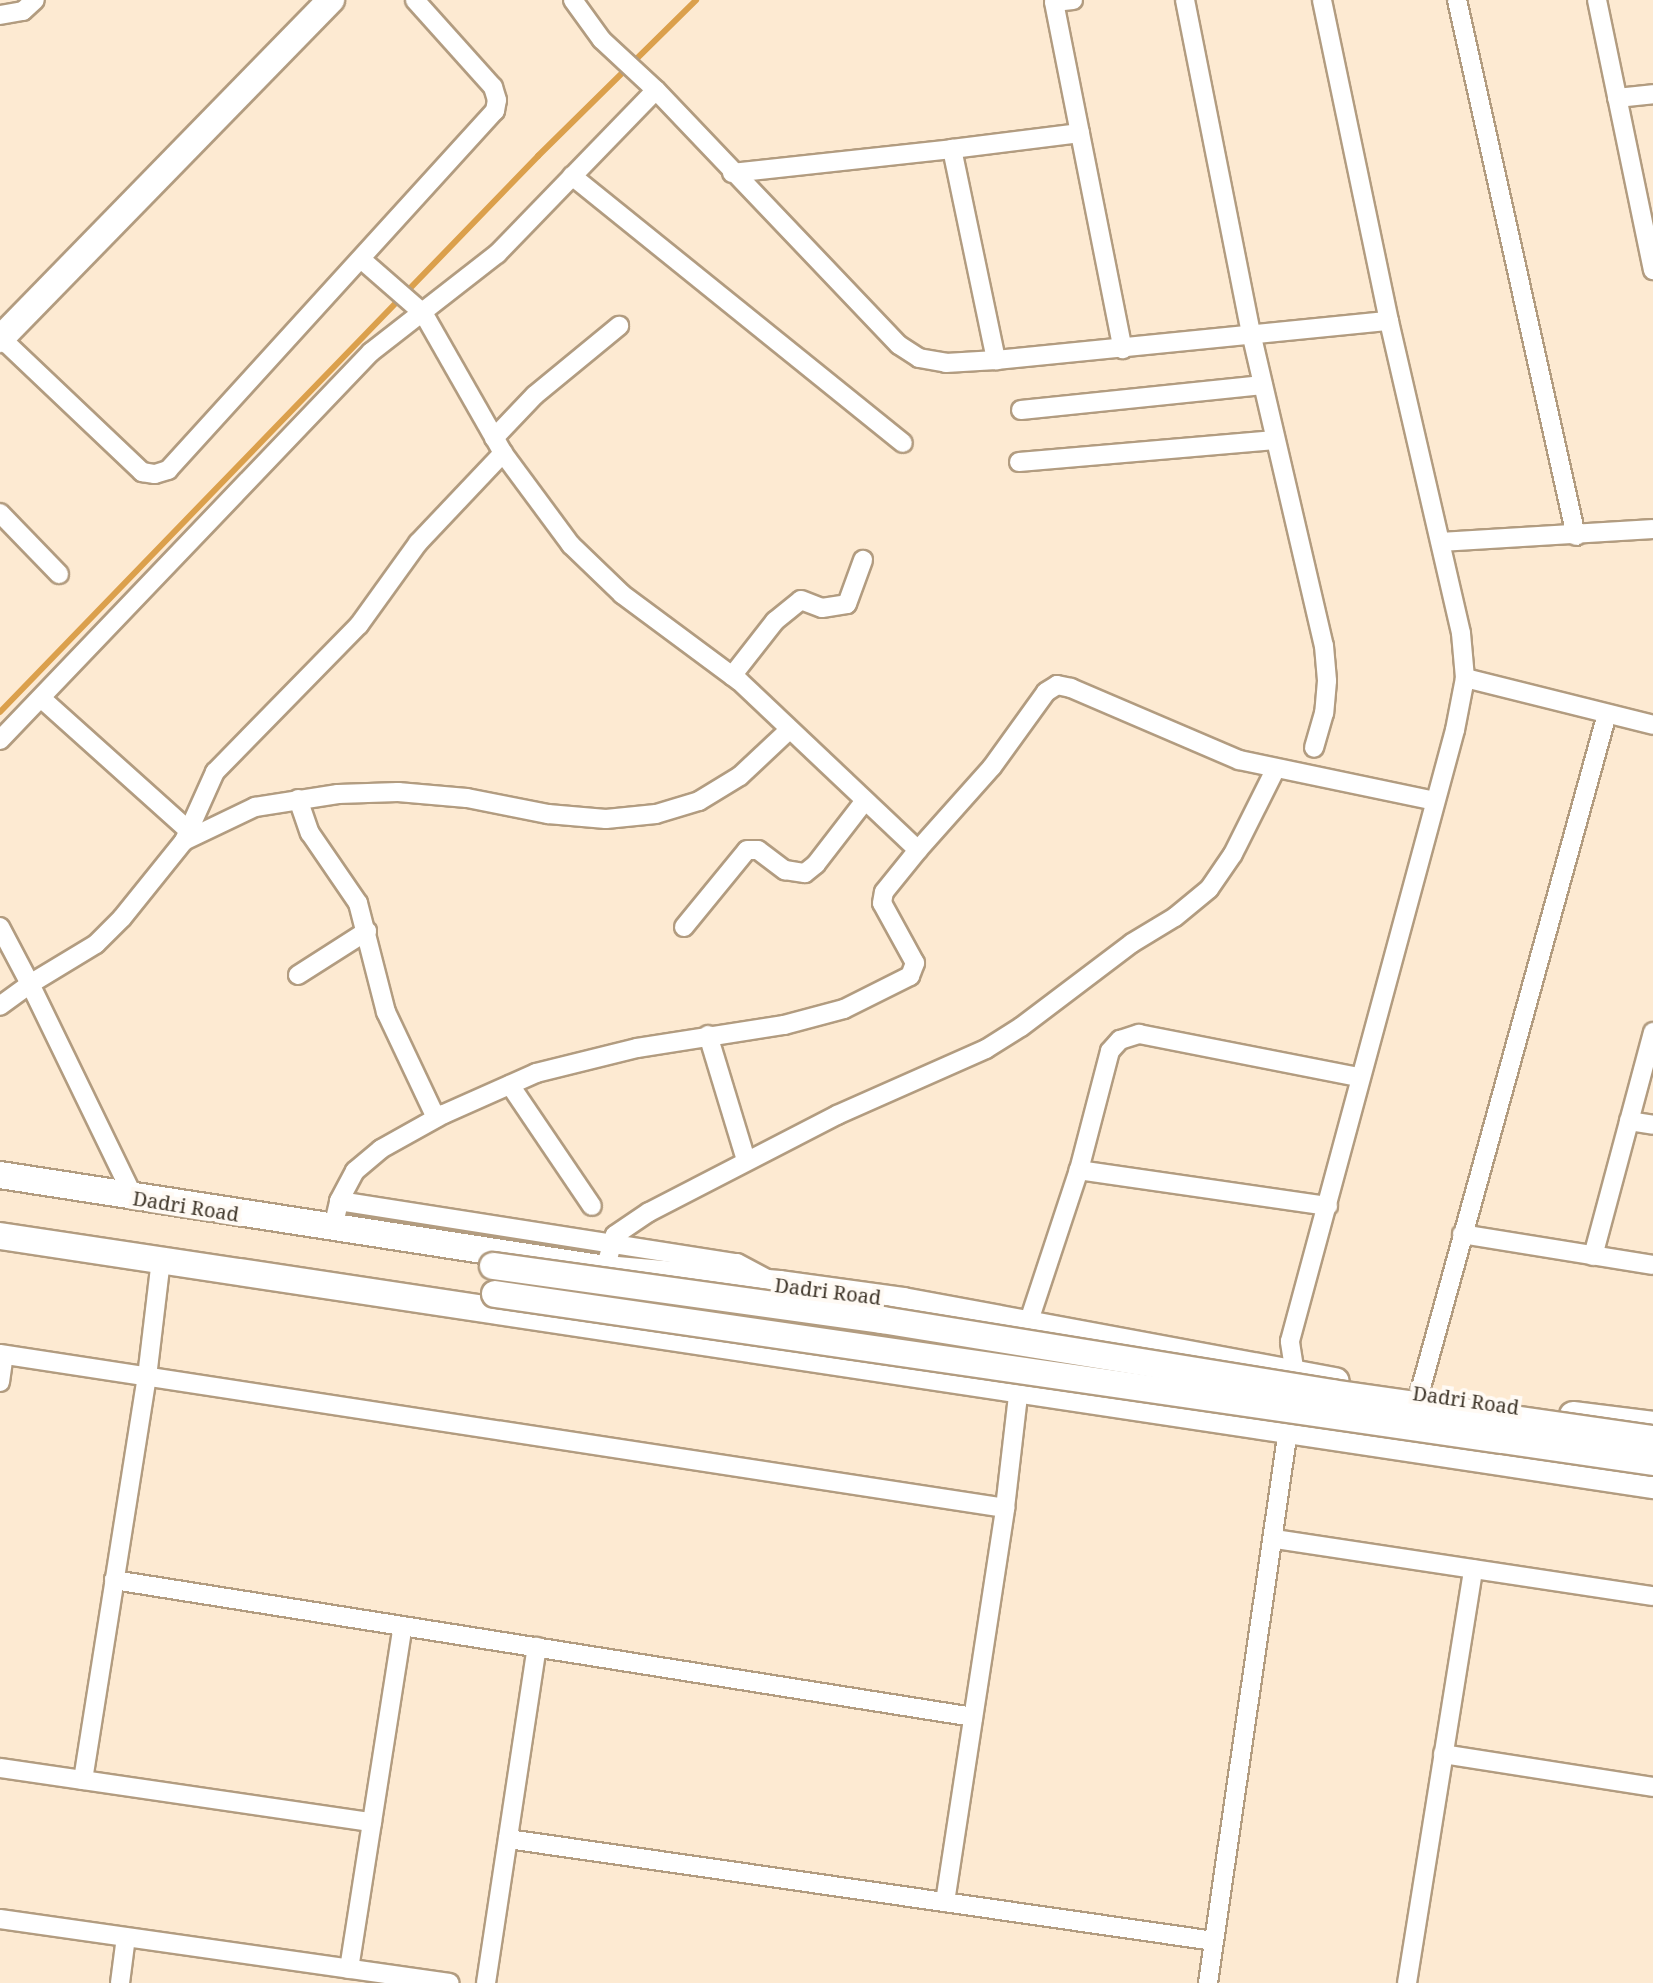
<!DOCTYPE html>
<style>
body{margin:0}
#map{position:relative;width:1653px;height:1983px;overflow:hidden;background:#fdead2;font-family:"Noto Serif",serif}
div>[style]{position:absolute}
.stream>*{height:6px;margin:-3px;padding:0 3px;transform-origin:3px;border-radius:3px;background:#dba04c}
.roads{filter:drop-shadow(2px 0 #b29c80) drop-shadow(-2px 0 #b29c80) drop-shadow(0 2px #b29c80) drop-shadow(0 -2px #b29c80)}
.street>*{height:18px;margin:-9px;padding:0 9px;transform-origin:9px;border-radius:9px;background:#fff}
.secondary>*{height:26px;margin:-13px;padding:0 13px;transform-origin:13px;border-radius:13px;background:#fff}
.bridges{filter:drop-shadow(2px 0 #b29c80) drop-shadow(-2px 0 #b29c80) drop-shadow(0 2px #b29c80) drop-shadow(0 -2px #b29c80)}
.secondary-bridge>*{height:26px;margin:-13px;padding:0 13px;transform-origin:13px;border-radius:13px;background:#fff}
span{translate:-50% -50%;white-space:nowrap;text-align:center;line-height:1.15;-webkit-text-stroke:8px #fffaf4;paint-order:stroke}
.street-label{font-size:20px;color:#40372b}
</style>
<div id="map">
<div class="stream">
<div style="left:0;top:712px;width:774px;rotate:-45.94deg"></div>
<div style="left:538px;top:156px;width:222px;rotate:-44.6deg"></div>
</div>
<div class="roads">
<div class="street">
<div style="left:573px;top:0;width:49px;rotate:54.1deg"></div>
<div style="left:602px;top:40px;width:74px;rotate:42.8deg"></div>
<div style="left:656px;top:90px;width:352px;rotate:46.4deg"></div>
<div style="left:899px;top:345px;width:24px;rotate:33deg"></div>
<div style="left:919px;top:358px;width:27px;rotate:10deg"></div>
<div style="left:946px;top:363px;width:50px;rotate:-3.4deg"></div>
<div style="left:996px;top:360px;width:395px;rotate:-5.7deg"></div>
<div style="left:1073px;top:0;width:19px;rotate:174deg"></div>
<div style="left:1054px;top:2px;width:354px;rotate:78.8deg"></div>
<div style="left:1185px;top:0;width:344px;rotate:78.8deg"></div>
<div style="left:1252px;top:337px;width:317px;rotate:76.9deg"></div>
<div style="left:1324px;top:646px;width:35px;rotate:85deg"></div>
<div style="left:1327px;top:681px;width:32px;rotate:95deg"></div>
<div style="left:1324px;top:713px;width:36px;rotate:106deg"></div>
<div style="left:1457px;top:0;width:549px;rotate:77.48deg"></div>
<div style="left:1597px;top:0;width:276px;rotate:78.3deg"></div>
<div style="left:0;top:15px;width:23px;rotate:-10deg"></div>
<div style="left:23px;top:11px;width:16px;rotate:-43deg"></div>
<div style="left:1617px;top:98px;width:36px;rotate:-6deg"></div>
<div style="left:952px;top:149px;width:129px;rotate:-7.1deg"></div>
<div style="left:732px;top:173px;width:221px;rotate:-6.2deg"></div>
<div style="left:952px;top:149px;width:216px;rotate:78.2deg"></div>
<div style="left:572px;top:176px;width:425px;rotate:38.9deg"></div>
<div style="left:1px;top:338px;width:195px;rotate:43.5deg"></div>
<div style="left:142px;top:472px;width:13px;rotate:9deg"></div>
<div style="left:155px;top:474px;width:14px;rotate:-17deg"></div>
<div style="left:168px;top:470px;width:486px;rotate:-47.7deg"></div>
<div style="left:495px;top:111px;width:11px;rotate:-80deg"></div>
<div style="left:497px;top:100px;width:14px;rotate:-107deg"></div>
<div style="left:493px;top:87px;width:117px;rotate:-131.9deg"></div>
<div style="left:1021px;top:410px;width:243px;rotate:-5.9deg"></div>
<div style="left:494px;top:438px;width:59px;rotate:-46.4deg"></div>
<div style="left:535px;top:395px;width:109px;rotate:-39.4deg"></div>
<div style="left:1019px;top:462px;width:257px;rotate:-4.9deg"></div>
<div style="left:0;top:513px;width:85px;rotate:46deg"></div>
<div style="left:1441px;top:542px;width:212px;rotate:-3.5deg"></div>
<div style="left:732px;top:676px;width:70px;rotate:-52deg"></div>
<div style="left:775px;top:621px;width:33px;rotate:-39deg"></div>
<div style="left:801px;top:600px;width:22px;rotate:21deg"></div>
<div style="left:822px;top:608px;width:25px;rotate:-9deg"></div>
<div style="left:847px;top:604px;width:47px;rotate:-70deg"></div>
<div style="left:1465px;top:678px;width:194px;rotate:14deg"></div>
<div style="left:41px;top:698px;width:198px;rotate:41.9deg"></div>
<div style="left:0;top:740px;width:537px;rotate:-46.28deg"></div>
<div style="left:371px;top:352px;width:160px;rotate:-37.9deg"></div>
<div style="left:497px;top:254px;width:228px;rotate:-45.9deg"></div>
<div style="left:298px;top:799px;width:36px;rotate:71deg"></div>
<div style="left:310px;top:833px;width:85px;rotate:55.6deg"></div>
<div style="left:358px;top:903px;width:113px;rotate:75.6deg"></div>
<div style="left:386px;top:1012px;width:117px;rotate:64.7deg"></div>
<div style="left:184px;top:841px;width:76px;rotate:-65.8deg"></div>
<div style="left:215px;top:772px;width:206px;rotate:-45.6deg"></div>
<div style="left:359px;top:625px;width:101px;rotate:-54.3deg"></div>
<div style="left:418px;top:543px;width:124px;rotate:-46.6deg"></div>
<div style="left:918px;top:850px;width:111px;rotate:-48.3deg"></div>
<div style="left:992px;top:767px;width:92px;rotate:-54.2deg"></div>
<div style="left:1046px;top:692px;width:13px;rotate:-32deg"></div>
<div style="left:1057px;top:685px;width:14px;rotate:12deg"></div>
<div style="left:1071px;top:688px;width:183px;rotate:23.2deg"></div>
<div style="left:1239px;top:760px;width:200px;rotate:11.8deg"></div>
<div style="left:0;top:927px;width:64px;rotate:62.2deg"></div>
<div style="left:30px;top:984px;width:37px;rotate:144deg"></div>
<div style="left:684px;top:927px;width:99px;rotate:-50.7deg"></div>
<div style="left:747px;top:850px;width:11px"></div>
<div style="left:758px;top:850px;width:34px;rotate:37deg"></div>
<div style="left:785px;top:870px;width:20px;rotate:9deg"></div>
<div style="left:805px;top:873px;width:14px;rotate:-39deg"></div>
<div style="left:816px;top:864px;width:78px;rotate:-52.3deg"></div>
<div style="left:298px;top:975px;width:82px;rotate:-32.5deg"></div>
<div style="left:708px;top:1035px;width:131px;rotate:73.1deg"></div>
<div style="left:510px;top:1085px;width:146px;rotate:55.9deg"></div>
<div style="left:1629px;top:1121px;width:24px;rotate:9deg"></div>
<div style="left:134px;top:1198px;width:238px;rotate:-115.9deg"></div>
<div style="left:30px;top:984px;width:77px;rotate:-31.2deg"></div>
<div style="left:96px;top:944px;width:37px;rotate:-45deg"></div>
<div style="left:122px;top:918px;width:99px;rotate:-51.2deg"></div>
<div style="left:184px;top:841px;width:79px;rotate:-25.6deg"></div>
<div style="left:255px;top:807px;width:84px;rotate:-8.9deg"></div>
<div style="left:338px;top:794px;width:60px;rotate:-1.9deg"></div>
<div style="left:398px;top:792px;width:69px;rotate:5deg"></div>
<div style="left:467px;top:798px;width:83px;rotate:11.2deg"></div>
<div style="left:548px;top:814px;width:58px;rotate:4.9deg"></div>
<div style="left:606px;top:819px;width:50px;rotate:-5.7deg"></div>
<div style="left:656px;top:814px;width:45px;rotate:-16.8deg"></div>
<div style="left:699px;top:801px;width:48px;rotate:-31.4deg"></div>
<div style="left:740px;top:776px;width:67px;rotate:-43.2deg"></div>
<div style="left:339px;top:1201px;width:403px;rotate:8.9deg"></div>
<div style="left:737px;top:1263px;width:34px;rotate:28deg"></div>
<div style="left:1328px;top:1206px;width:252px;rotate:-171.8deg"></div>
<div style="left:1079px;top:1170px;width:123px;rotate:-75.4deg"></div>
<div style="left:1110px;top:1051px;width:15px;rotate:-48deg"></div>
<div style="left:1120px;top:1040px;width:20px;rotate:-18deg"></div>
<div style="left:1139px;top:1034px;width:224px;rotate:11.1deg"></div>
<div style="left:333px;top:1228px;width:28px;rotate:-77deg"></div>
<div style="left:339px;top:1201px;width:34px;rotate:-62deg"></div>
<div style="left:355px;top:1171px;width:34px;rotate:-40deg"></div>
<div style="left:381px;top:1149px;width:72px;rotate:-29.1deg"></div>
<div style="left:444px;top:1114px;width:101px;rotate:-24deg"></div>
<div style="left:536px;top:1073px;width:104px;rotate:-13.9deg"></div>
<div style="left:637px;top:1048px;width:149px;rotate:-8.9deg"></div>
<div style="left:784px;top:1025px;width:62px;rotate:-14.9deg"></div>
<div style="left:844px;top:1009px;width:74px;rotate:-26.6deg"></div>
<div style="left:910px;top:976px;width:14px;rotate:-69deg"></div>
<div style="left:915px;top:963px;width:68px;rotate:-118.8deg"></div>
<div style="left:882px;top:903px;width:11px;rotate:-80deg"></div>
<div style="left:884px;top:892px;width:54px;rotate:-51deg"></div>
<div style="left:918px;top:850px;width:246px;rotate:-136.6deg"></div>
<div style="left:739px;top:681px;width:146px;rotate:-143.4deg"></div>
<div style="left:622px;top:594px;width:71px;rotate:-136.1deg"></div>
<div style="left:571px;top:545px;width:114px;rotate:-126.5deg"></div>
<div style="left:503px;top:453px;width:161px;rotate:-119.7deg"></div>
<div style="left:423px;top:313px;width:82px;rotate:-138.9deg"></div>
<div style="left:1462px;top:1234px;width:193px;rotate:9.2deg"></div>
<div style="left:1593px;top:1256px;width:232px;rotate:-75deg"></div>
<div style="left:605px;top:1269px;width:35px;rotate:-74deg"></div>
<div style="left:615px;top:1235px;width:41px;rotate:-34.1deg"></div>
<div style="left:649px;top:1212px;width:212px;rotate:-27.3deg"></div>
<div style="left:837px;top:1115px;width:163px;rotate:-23.9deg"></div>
<div style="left:986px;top:1049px;width:41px;rotate:-32.2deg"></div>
<div style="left:1021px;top:1027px;width:139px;rotate:-37.1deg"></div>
<div style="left:1132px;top:943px;width:50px;rotate:-31.2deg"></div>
<div style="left:1175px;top:917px;width:44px;rotate:-39.5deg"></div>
<div style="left:1209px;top:889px;width:42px;rotate:-55.6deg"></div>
<div style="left:1233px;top:854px;width:94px;rotate:-63.4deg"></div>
<div style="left:1025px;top:1333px;width:172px;rotate:-71.7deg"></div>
<div style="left:0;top:1354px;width:1017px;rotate:8.71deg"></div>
<div style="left:1295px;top:1374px;width:33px;rotate:-99deg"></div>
<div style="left:1290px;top:1341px;width:633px;rotate:-74.89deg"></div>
<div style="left:1455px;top:730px;width:53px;rotate:-79.1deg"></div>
<div style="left:1465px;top:678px;width:45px;rotate:-95.1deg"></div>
<div style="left:1461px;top:633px;width:320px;rotate:-103deg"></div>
<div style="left:1389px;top:321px;width:328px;rotate:-101.8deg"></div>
<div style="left:0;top:1382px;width:27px;rotate:-82deg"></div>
<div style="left:1419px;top:1395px;width:706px;rotate:-74.57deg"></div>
<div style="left:1275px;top:1539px;width:382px;rotate:8.6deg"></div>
<div style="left:114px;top:1580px;width:870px;rotate:9.06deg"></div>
<div style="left:1443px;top:1754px;width:213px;rotate:8.9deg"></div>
<div style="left:0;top:1768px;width:376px;rotate:8.3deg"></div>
<div style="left:83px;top:1780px;width:408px;rotate:-81deg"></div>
<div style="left:147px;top:1377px;width:118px;rotate:-83.2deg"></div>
<div style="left:508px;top:1839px;width:713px;rotate:8.22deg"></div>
<div style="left:945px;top:1902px;width:399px;rotate:-81.3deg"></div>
<div style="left:1005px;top:1508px;width:131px;rotate:-83.4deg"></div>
<div style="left:0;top:1919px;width:454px;rotate:8.1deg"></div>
<div style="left:349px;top:1969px;width:347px;rotate:-81.1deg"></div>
<div style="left:120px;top:1983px;width:46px;rotate:-82.6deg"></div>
<div style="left:486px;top:1983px;width:340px;rotate:-81.4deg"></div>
<div style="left:1208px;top:1983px;width:559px;rotate:-81.77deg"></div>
<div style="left:1407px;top:1983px;width:419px;rotate:-80.9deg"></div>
</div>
<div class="secondary">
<div style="left:0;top:339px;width:474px;rotate:-45.7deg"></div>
<div style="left:0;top:1175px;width:612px;rotate:8.83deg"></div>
<div style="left:605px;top:1269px;width:175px;rotate:4.9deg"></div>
<div style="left:779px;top:1284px;width:125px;rotate:7.8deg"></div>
<div style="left:903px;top:1301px;width:440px;rotate:10.5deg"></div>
<div style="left:0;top:1236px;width:1672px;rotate:8.57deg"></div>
<div style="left:1573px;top:1415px;width:81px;rotate:7.1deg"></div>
</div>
</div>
<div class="bridges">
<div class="secondary-bridge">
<div style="left:493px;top:1266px;width:393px;rotate:7.9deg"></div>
<div style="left:882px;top:1320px;width:456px;rotate:9.2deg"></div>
<div style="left:1332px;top:1393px;width:324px;rotate:8.2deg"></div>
<div style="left:495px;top:1294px;width:1170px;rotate:8.25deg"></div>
</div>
</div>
<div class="street-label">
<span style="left:186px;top:1206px;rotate:9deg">Dadri Road</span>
<span style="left:828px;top:1291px;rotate:7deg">Dadri Road</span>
<span style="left:1466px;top:1400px;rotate:8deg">Dadri Road</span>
</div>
</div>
